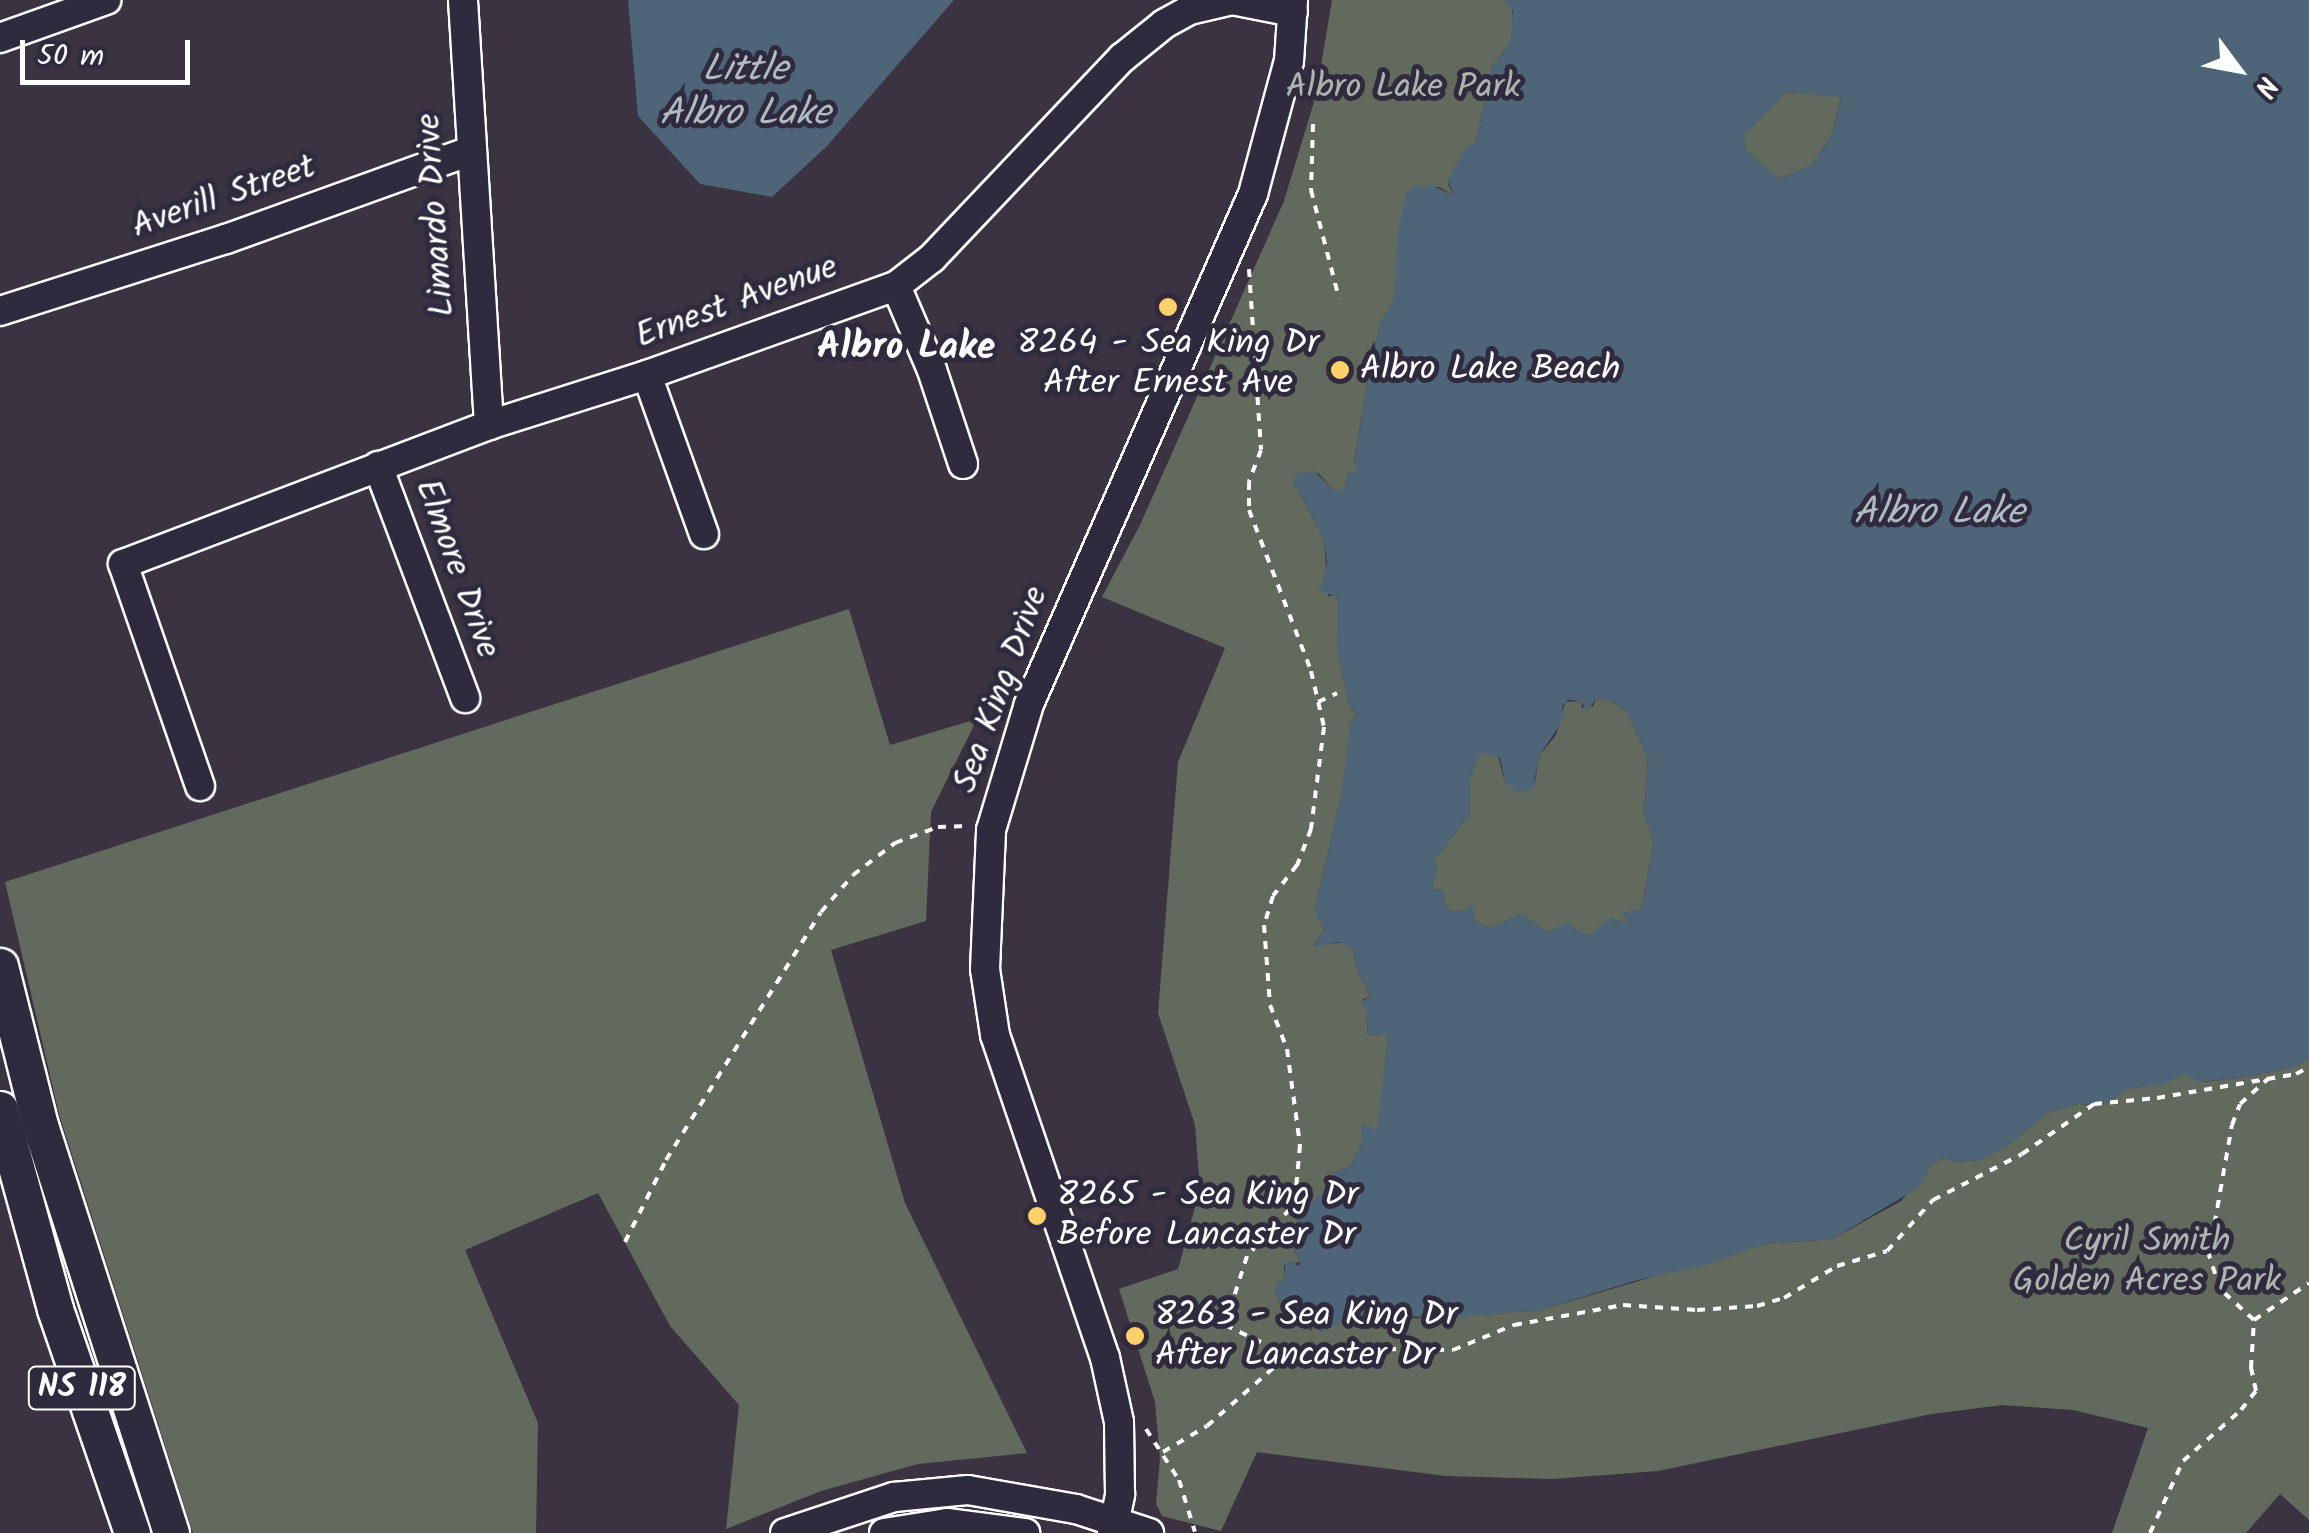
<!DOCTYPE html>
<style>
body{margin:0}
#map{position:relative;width:2309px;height:1533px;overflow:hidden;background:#3b3342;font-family:Kalam,sans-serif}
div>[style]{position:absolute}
.green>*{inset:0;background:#626a5d}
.water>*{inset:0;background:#4d6577}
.path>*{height:4px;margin-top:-2px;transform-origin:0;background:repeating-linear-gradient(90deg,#fff 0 8px,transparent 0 16px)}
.roads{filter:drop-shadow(2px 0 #fff) drop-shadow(-2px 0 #fff) drop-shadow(0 2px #fff) drop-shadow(0 -2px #fff)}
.minor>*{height:28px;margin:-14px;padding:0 14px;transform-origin:14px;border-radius:14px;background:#2f2a3d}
.major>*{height:35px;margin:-17.5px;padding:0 17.5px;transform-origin:17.5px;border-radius:17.5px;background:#2f2a3d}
.dots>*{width:28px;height:28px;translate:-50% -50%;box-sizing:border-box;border:5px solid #2f2a3d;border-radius:50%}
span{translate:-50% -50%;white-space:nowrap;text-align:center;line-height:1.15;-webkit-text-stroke:10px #2f2a3d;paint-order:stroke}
.shield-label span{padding:2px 8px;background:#2f2a3d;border:2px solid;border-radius:8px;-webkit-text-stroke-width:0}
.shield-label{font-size:32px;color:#fff;font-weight:700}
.park-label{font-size:35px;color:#b0b4ae}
.street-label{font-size:35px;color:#fff}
.poi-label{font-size:35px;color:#fff}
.left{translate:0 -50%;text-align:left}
.water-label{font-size:38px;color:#afbac2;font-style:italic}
.neighbourhood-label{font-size:38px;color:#fff;font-weight:700}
.north{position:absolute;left:2189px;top:20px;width:100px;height:100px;-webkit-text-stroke:8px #2f2a3d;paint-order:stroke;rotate:122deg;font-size:28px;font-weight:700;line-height:40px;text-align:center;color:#fff}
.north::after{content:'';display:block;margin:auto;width:35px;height:45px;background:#fff;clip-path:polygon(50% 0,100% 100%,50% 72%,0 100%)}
.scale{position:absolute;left:20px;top:40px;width:170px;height:45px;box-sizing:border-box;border:5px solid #fff;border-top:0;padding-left:12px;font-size:30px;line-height:35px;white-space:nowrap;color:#fff;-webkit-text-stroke:8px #2f2a3d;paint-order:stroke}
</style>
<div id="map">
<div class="green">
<div style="clip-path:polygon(1332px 0,1504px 0,1512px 8px,1513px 27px,1511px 41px,1492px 68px,1476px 141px,1466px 148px,1448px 184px,1453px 195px,1439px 187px,1415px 186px,1403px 215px,1394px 300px,1379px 327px,1370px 368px,1354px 463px,1360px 472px,1349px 472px,1344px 490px,1334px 490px,1318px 473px,1293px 480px,1324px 539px,1328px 596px,1336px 595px,1339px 601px,1338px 652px,1350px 708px,1357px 715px,1352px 720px,1343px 787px,1315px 909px,1324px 930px,1314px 946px,1345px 942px,1353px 948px,1357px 970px,1371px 996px,1362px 1000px,1368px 1014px,1367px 1035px,1385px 1034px,1388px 1038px,1379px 1125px,1376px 1131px,1362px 1132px,1362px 1143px,1351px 1166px,1335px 1173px,1331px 1187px,1295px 1217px,1305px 1229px,1300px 1246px,1293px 1249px,1301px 1262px,1284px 1265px,1285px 1279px,1275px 1293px,1282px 1306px,1311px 1331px,1313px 1326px,1321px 1331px,1351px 1319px,1444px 1318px,1541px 1310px,1763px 1244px,1832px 1239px,1901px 1201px,1934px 1162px,1947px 1158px,1957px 1162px,1980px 1160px,2007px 1146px,2047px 1113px,2078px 1104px,2094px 1105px,2128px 1089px,2164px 1083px,2184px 1074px,2204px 1082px,2245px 1077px,2291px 1068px,2309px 1059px,2309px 1520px,2280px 1494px,2246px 1533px,2112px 1533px,2148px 1428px,2073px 1410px,2002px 1405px,1932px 1414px,1658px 1471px,1552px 1479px,1446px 1476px,1257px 1452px,1221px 1531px,1162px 1516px,1156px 1504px,1160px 1458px,1155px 1402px,1119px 1289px,1178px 1269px,1200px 1189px,1195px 1125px,1158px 1013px,1178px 762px,1225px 648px,1102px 597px,1140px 525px,1284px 201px,1316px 95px)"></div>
<div style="clip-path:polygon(1786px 92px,1841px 96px,1832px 135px,1811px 166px,1778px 179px,1745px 149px,1744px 135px)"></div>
<div style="clip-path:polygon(849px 609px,890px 745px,977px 719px,931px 812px,926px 921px,831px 950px,905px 1203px,1027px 1453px,918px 1464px,821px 1491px,726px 1529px,739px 1405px,670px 1326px,598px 1193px,465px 1250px,538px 1423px,536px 1533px,193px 1533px,59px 1114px,5px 882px)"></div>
<div style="clip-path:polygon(1596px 699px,1612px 701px,1628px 713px,1648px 759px,1644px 813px,1654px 842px,1641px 910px,1623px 913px,1630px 924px,1610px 919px,1589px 936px,1571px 927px,1570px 922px,1547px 932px,1521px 914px,1489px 928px,1474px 920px,1472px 905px,1460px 912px,1447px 910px,1443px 891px,1434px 890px,1432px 883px,1435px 859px,1470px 814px,1470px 779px,1481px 751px,1498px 756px,1504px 779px,1522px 791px,1535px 782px,1539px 756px,1556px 735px,1565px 702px,1581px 701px,1582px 708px,1593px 706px)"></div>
</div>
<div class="water">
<div style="clip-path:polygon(628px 0,954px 0,827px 146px,772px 197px,700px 184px,638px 116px)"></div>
<div style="clip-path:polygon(evenodd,1504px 0,2309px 0,2309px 1059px,2291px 1068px,2245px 1077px,2200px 1082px,2184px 1074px,2164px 1084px,2128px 1089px,2104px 1105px,2078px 1104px,2047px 1113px,2007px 1146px,1980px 1160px,1958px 1162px,1947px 1158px,1934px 1162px,1918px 1188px,1832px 1239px,1763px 1244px,1713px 1263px,1634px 1281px,1541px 1310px,1438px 1319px,1401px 1315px,1351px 1319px,1323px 1331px,1313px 1326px,1308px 1331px,1282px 1306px,1275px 1293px,1277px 1283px,1285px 1279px,1285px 1263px,1291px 1260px,1298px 1266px,1301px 1262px,1293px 1249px,1300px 1245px,1305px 1229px,1295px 1216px,1331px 1187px,1335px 1173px,1351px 1166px,1362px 1143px,1362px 1124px,1377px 1130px,1388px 1038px,1384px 1034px,1367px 1035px,1368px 1014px,1361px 1002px,1371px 996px,1357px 970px,1353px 948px,1339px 942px,1314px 947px,1324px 930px,1315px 909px,1343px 787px,1350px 723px,1357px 715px,1350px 708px,1337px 648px,1338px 597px,1319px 591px,1327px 564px,1324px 539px,1293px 480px,1296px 474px,1314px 471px,1334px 490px,1344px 490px,1349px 472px,1360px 472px,1354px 464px,1370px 368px,1379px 327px,1394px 300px,1398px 231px,1406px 193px,1415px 186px,1433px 186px,1453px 195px,1448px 180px,1466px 147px,1476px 141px,1492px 68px,1511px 41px,1513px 11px,1504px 0,1786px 92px,1841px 97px,1832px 135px,1811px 166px,1778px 179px,1746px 149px,1744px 136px,1786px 92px,1504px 0,1596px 699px,1612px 701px,1628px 713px,1648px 759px,1644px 814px,1654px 842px,1641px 910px,1623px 913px,1630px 924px,1609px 919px,1589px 936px,1571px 927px,1570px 921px,1547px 932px,1521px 914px,1489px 928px,1474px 920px,1473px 904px,1460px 912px,1447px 910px,1443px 891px,1435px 890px,1432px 884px,1438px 871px,1435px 859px,1470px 814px,1470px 779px,1481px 752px,1500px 758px,1505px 782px,1516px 792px,1533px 789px,1539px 756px,1564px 719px,1562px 706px,1568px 700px,1580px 701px,1587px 711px,1596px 699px)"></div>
</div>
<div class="path">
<div style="left:1313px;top:124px;width:66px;rotate:91.7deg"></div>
<div style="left:1311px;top:190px;width:112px;rotate:75.5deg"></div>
<div style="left:1249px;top:269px;width:181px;rotate:86.2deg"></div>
<div style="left:1261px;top:450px;width:34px;rotate:111deg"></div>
<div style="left:1249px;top:482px;width:28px;rotate:90deg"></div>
<div style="left:1249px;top:510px;width:173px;rotate:68.9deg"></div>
<div style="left:1311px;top:671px;width:57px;rotate:76.9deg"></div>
<div style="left:1324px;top:727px;width:103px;rotate:97.3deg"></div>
<div style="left:1311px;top:829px;width:39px;rotate:111deg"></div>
<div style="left:1297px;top:865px;width:39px;rotate:128deg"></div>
<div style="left:1273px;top:896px;width:30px;rotate:107deg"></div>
<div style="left:1264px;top:925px;width:80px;rotate:85.7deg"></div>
<div style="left:1270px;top:1005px;width:47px;rotate:68.9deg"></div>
<div style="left:1287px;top:1049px;width:97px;rotate:82.3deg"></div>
<div style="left:1300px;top:1145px;width:43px;rotate:95.3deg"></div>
<div style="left:1296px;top:1188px;width:22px;rotate:106deg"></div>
<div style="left:1290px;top:1209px;width:64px;rotate:132.5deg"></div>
<div style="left:1247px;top:1256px;width:72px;rotate:107.7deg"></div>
<div style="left:1225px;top:1325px;width:70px;rotate:25.5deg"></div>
<div style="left:1318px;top:702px;width:21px;rotate:-25deg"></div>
<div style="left:625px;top:1242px;width:92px;rotate:-63.4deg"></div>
<div style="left:666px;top:1160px;width:292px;rotate:-58deg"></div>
<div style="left:821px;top:912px;width:49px;rotate:-49.1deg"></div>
<div style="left:853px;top:875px;width:53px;rotate:-37.3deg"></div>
<div style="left:895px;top:843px;width:46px;rotate:-20.4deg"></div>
<div style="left:938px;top:827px;width:29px;rotate:-2deg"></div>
<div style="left:2254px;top:1320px;width:46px;rotate:-137.6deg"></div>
<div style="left:2220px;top:1289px;width:36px;rotate:-108deg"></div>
<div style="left:2209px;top:1255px;width:132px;rotate:-80deg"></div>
<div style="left:2232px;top:1125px;width:22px;rotate:-69deg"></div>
<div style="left:2240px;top:1104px;width:39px;rotate:-42deg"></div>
<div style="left:1146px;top:1429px;width:61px;rotate:57.1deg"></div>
<div style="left:1179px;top:1480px;width:54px;rotate:72.9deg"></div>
<div style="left:1163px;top:1452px;width:51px;rotate:-30.6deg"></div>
<div style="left:1207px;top:1426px;width:108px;rotate:-41.2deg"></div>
<div style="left:1288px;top:1355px;width:21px;rotate:-19deg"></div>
<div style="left:1308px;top:1348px;width:145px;rotate:0.8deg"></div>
<div style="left:1453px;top:1350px;width:66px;rotate:-22.3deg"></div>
<div style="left:1514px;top:1325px;width:111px;rotate:-10.4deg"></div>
<div style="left:1623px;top:1305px;width:74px;rotate:3.9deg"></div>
<div style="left:1697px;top:1310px;width:60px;rotate:-3.8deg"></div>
<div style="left:1757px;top:1306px;width:28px;rotate:-17deg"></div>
<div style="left:1784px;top:1298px;width:62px;rotate:-31.1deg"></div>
<div style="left:1837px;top:1266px;width:52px;rotate:-16.7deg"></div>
<div style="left:1887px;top:1251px;width:69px;rotate:-48deg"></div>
<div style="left:1933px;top:1200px;width:100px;rotate:-27.3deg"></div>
<div style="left:2022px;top:1154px;width:88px;rotate:-34.8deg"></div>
<div style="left:2094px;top:1104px;width:63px;rotate:-5.4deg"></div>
<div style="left:2157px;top:1098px;width:141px;rotate:-9.8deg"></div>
<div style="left:2296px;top:1074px;width:15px;rotate:-28deg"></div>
<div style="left:2150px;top:1533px;width:79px;rotate:-65.4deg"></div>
<div style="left:2183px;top:1461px;width:77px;rotate:-41.3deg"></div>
<div style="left:2241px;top:1410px;width:24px;rotate:-52deg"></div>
<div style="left:2256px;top:1391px;width:24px;rotate:-102deg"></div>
<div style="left:2251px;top:1368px;width:48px;rotate:-86.4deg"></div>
<div style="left:2254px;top:1320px;width:66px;rotate:-33.9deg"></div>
</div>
<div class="roads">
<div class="minor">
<div style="left:463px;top:0;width:426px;rotate:86.5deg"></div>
<div style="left:0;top:38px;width:113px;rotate:-19.7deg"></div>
<div style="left:896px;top:286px;width:91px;rotate:66.8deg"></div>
<div style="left:932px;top:370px;width:99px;rotate:71.7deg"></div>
<div style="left:0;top:311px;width:237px;rotate:-17.7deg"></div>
<div style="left:226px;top:239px;width:259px;rotate:-19.8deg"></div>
<div style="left:647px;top:375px;width:169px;rotate:70.3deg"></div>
<div style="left:378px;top:466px;width:248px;rotate:69.4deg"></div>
<div style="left:200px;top:786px;width:235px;rotate:-109.1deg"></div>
<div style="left:123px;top:564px;width:392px;rotate:-20.8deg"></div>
<div style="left:489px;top:425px;width:166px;rotate:-17.6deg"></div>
<div style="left:647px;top:375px;width:264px;rotate:-19.7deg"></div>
<div style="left:896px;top:286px;width:46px;rotate:-37.9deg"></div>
<div style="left:932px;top:258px;width:276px;rotate:-46.5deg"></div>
<div style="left:1122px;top:58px;width:54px;rotate:-39deg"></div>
<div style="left:1164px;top:24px;width:29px;rotate:-29deg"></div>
<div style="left:1189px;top:10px;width:44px;rotate:-13.1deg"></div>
<div style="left:1232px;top:0;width:62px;rotate:11.1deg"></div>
<div style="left:785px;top:1533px;width:115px;rotate:-18.3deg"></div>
<div style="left:894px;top:1497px;width:74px;rotate:-5.4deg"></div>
<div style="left:968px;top:1490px;width:110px;rotate:10deg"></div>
<div style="left:1076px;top:1509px;width:77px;rotate:18.2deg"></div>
<div style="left:884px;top:1533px;width:64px;rotate:-9deg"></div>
<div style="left:947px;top:1523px;width:79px;rotate:7.3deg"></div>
<div style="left:1112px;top:1533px;width:40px;rotate:-78deg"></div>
<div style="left:1120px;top:1494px;width:72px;rotate:-90.8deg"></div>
<div style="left:1119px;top:1422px;width:66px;rotate:-102.3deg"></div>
<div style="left:1105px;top:1358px;width:341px;rotate:-108.8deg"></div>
<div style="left:995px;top:1035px;width:67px;rotate:-98.6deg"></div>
<div style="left:985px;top:969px;width:139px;rotate:-87.5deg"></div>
<div style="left:991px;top:830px;width:132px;rotate:-73.2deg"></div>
<div style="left:1029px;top:704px;width:557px;rotate:-66.29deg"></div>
<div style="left:1253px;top:194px;width:138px;rotate:-74.9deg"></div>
<div style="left:1289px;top:61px;width:61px;rotate:-86.2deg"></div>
</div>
<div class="major">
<div style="left:0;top:966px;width:164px;rotate:75.9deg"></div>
<div style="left:40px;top:1125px;width:429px;rotate:72.2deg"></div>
<div style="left:0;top:1109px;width:207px;rotate:74.6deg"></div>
<div style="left:55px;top:1309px;width:237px;rotate:71deg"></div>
</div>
</div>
<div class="dots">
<div style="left:1168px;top:307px;background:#ffd166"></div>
<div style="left:1340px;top:370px;background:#ffd166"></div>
<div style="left:1037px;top:1216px;background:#ffd166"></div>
<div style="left:1135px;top:1336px;background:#ffd166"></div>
</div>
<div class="shield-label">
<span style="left:82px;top:1388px">NS 118</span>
</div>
<div class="park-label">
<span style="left:1403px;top:88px">Albro Lake Park</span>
<span style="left:2147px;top:1262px">Cyril Smith<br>Golden Acres Park</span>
</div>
<div class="street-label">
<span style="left:224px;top:198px;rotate:-19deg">Averill Street</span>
<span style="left:437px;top:215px;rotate:-94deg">Limardo Drive</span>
<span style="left:737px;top:303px;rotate:-20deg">Ernest Avenue</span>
<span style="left:456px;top:569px;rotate:70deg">Elmore Drive</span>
<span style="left:1002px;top:690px;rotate:-70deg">Sea King Drive</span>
</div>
<div class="poi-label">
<span style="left:1168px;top:364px">8264 - Sea King Dr<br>After Ernest Ave</span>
<span class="left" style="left:1360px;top:370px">Albro Lake Beach</span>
<span class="left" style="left:1057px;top:1216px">8265 - Sea King Dr<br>Before Lancaster Dr</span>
<span class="left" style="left:1155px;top:1336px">8263 - Sea King Dr<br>After Lancaster Dr</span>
</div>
<div class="water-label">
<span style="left:745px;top:93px">Little<br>Albro Lake</span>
<span style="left:1939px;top:514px">Albro Lake</span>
</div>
<div class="neighbourhood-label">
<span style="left:906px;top:349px">Albro Lake</span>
</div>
<div class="north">N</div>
<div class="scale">50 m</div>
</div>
